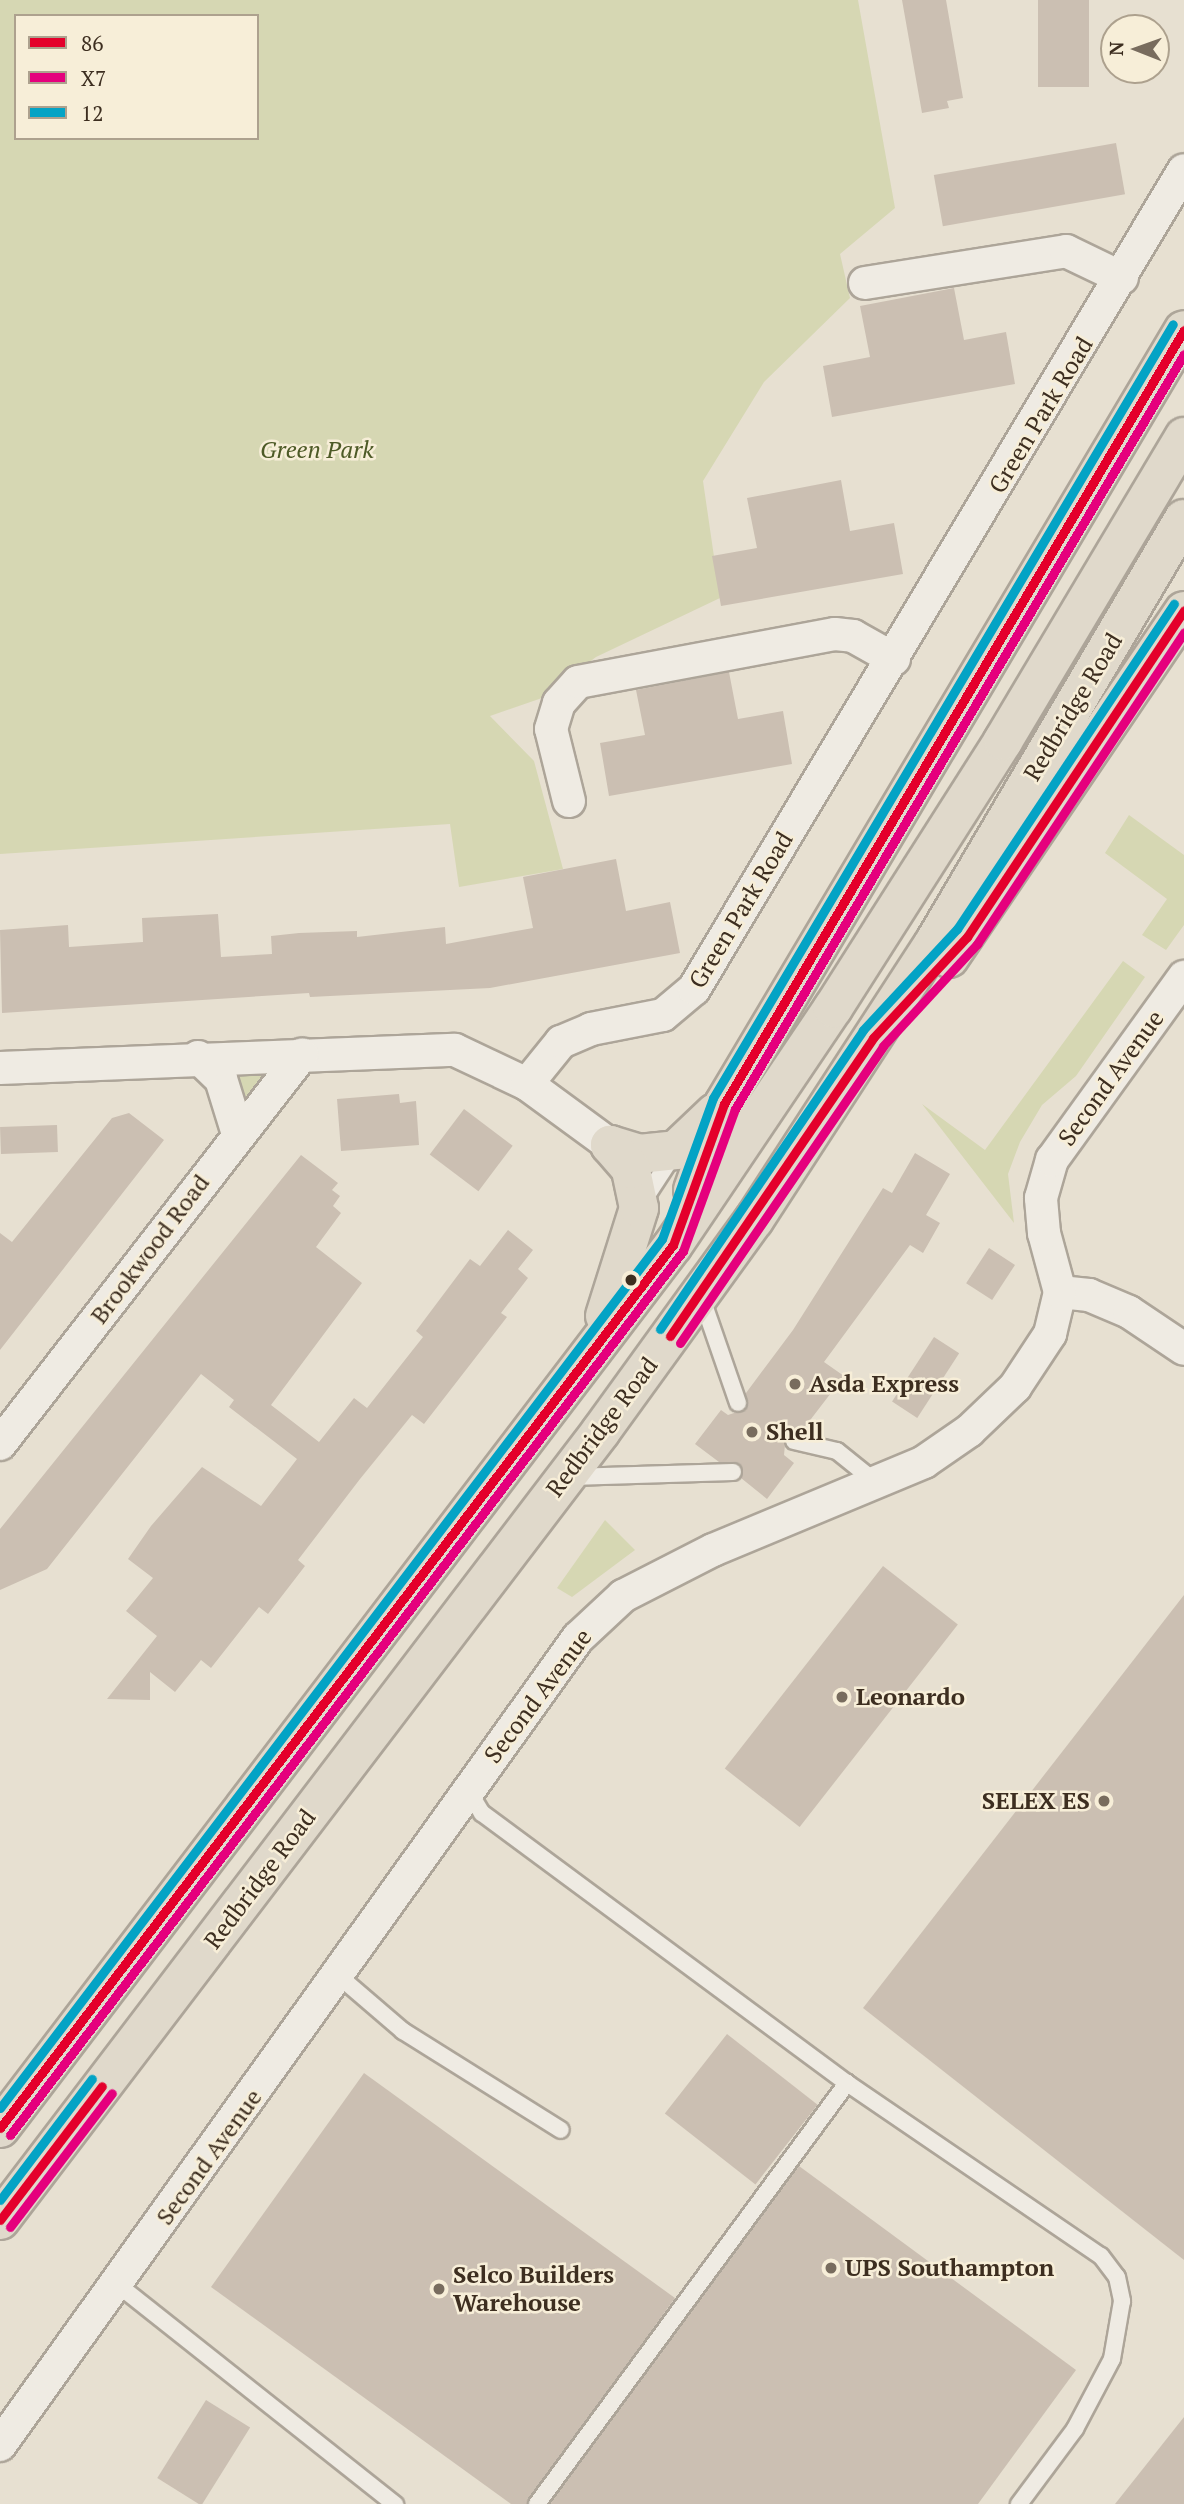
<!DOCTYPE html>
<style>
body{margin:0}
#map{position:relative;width:1184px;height:2504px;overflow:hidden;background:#e7e0d1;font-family:"PT Serif",serif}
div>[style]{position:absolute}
.green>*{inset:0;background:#d6d7b3}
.building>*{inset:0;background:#cbbfb2;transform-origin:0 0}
.roads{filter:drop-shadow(2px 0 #ada599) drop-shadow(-2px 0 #ada599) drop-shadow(0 2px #ada599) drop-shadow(0 -2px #ada599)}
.service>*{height:16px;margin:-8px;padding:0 8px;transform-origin:8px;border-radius:8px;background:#efebe3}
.minor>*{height:32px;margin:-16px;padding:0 16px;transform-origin:16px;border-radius:16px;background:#efebe3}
.trunk>*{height:38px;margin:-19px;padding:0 19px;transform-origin:19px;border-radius:19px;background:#e0d9cb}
.bus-1>*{height:9px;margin:-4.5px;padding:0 4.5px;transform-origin:4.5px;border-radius:4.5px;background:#e4002b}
.bus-2>*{height:9px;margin:-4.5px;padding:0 4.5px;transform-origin:4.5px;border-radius:4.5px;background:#e5007d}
.bus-3>*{height:9px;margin:-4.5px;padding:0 4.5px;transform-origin:4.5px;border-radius:4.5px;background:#03a3c5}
.dots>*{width:19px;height:19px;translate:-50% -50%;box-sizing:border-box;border:4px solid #f7eed8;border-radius:50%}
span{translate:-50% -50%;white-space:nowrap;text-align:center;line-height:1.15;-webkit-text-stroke:5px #f7eed8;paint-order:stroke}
.street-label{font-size:24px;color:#3d2e20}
.park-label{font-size:24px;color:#4d5a26;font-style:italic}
.poi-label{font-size:24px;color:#3d2e20;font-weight:700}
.left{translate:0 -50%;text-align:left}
.right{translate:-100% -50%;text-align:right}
.legend{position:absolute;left:14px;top:14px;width:245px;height:126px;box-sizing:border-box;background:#f7eed8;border:2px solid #ada18e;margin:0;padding:9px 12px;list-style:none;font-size:21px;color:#3d2e20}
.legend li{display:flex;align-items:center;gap:14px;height:35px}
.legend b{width:35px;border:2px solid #ada18e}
.north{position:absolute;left:1100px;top:14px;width:70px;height:70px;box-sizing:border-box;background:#f7eed8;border:2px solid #ada18e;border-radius:50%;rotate:271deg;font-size:19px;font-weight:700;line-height:28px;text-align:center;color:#3d2e20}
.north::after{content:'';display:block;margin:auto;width:24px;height:32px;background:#786c5e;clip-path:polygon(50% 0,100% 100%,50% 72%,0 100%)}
</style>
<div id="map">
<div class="green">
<div style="clip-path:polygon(evenodd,0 0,858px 0,895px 208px,840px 254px,850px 298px,764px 382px,703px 481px,720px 598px,596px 657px,542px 698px,490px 716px,534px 761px,563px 869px,459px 887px,450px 824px,0 854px,0 0,16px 16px,257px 16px,257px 138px,16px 138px,16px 16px)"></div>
<div style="clip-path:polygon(1129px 815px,1184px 855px,1184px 925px,1166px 950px,1142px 935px,1167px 899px,1105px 853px)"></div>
<div style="clip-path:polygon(1123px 961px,1145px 977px,1076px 1076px,1042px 1105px,1020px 1142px,1008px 1174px,1014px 1223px,922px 1104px,985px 1150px)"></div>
<div style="clip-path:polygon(271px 1071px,245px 1103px,240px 1099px,233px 1074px)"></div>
<div style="clip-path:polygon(605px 1520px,635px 1550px,572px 1597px,557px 1588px)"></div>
</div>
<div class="building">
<div style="clip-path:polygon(902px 0,946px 0,963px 98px,947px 101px,949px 108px,922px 113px)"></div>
<div style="left:1038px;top:0;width:51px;height:87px"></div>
<div style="left:1116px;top:143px;width:52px;height:185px;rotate:80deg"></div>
<div style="clip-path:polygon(954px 288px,964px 340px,1006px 332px,1015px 384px,832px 417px,823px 366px,870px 357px,860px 306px)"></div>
<div style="clip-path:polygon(841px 480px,850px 531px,894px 523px,903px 574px,721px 606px,712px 556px,757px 548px,747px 498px)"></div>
<div style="clip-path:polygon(729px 672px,738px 719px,783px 711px,792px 764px,609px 796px,600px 743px,645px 735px,636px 690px)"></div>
<div style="clip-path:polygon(616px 859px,626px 911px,670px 902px,680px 953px,490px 988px,310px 997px,309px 993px,2px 1013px,0 930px,68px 925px,69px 947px,143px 942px,142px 918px,218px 914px,221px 957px,272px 954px,271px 936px,299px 933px,357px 931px,357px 937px,445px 927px,446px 944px,533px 928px,523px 877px)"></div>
<div style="clip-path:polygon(399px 1094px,400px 1103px,416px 1101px,419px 1145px,341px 1151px,337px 1099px)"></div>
<div style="left:464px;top:1109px;width:61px;height:57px;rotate:37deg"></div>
<div style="clip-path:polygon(129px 1113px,164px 1140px,0 1350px,0 1233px,12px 1242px,112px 1118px)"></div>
<div style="left:57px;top:1125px;width:27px;height:57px;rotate:88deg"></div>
<div style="clip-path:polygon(915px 1153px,950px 1174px,926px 1215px,940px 1223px,923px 1253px,910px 1245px,824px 1362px,844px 1376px,801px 1432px,786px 1434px,784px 1455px,794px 1463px,767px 1499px,741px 1478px,739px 1463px,719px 1462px,695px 1444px,721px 1410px,728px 1415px,746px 1409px,746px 1393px,793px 1330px,883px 1188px,892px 1193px)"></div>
<div style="clip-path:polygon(301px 1155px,338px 1183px,332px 1190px,340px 1196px,333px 1206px,341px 1213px,316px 1247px,362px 1283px,271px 1405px,319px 1442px,354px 1398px,367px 1408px,423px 1337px,416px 1331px,470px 1259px,480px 1266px,508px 1230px,533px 1250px,518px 1269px,528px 1278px,501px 1313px,507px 1317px,424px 1424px,412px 1415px,360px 1479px,298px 1560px,305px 1566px,268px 1614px,259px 1607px,211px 1668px,201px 1660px,175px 1692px,150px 1672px,150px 1700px,107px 1699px,157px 1636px,126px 1611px,153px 1578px,128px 1559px,151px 1526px,202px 1467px,261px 1506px,297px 1459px,229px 1407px,234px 1400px,201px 1374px,47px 1569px,0 1590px,0 1529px)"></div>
<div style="left:989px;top:1248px;width:31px;height:42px;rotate:33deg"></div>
<div style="left:934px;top:1337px;width:30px;height:77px;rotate:33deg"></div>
<div style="left:883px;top:1566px;width:95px;height:257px;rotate:38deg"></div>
<div style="clip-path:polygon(1184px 1595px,1184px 2260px,863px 2008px)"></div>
<div style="left:727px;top:2034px;width:115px;height:101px;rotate:38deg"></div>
<div style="clip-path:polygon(364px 2073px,675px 2298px,527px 2504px,511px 2504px,211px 2287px)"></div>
<div style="clip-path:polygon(799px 2166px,1076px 2370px,978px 2504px,550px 2504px)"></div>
<div style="left:206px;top:2400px;width:52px;height:92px;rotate:32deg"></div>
<div style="clip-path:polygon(1184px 2417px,1184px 2504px,1115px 2504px)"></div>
</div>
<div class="roads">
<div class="service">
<div style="left:642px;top:1203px;width:59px;rotate:-56.9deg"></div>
<div style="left:701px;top:1296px;width:113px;rotate:70.9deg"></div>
<div style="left:794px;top:1441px;width:44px;rotate:13.1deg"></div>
<div style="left:837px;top:1451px;width:51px;rotate:38.7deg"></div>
<div style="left:571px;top:1477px;width:162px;rotate:-1.8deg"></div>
<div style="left:468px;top:1790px;width:27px;rotate:59deg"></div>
<div style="left:482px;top:1813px;width:454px;rotate:36.5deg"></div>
<div style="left:847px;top:2083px;width:307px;rotate:34.3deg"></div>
<div style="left:1101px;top:2256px;width:26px;rotate:53deg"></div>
<div style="left:1117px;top:2277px;width:25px;rotate:78deg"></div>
<div style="left:1122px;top:2301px;width:59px;rotate:99.8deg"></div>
<div style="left:1112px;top:2359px;width:79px;rotate:117.9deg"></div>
<div style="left:1075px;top:2429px;width:94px;rotate:126.7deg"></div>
<div style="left:340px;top:1977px;width:83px;rotate:40.6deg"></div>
<div style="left:403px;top:2031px;width:186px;rotate:32.1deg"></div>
<div style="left:117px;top:2284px;width:355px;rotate:38.4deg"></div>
<div style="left:537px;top:2504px;width:523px;rotate:-53.63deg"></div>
</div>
<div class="minor">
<div style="left:865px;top:283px;width:204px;rotate:-9deg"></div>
<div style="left:1066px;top:251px;width:62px;rotate:25.7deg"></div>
<div style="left:569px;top:801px;width:74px;rotate:-104deg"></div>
<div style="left:551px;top:729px;width:27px;rotate:-73deg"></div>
<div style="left:559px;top:703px;width:28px;rotate:-48deg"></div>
<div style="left:578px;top:682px;width:261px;rotate:-10.6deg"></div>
<div style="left:835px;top:634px;width:18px;rotate:6deg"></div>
<div style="left:853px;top:636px;width:47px;rotate:29.3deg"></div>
<div style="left:198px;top:1057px;width:32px;rotate:44deg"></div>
<div style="left:221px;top:1079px;width:58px;rotate:72.8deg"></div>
<div style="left:0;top:1068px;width:455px;rotate:-2.3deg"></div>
<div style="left:455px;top:1050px;width:80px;rotate:25.3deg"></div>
<div style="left:527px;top:1084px;width:103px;rotate:36.3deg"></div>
<div style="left:527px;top:1084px;width:54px;rotate:-51deg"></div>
<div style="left:561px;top:1042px;width:33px;rotate:-23deg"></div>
<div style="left:591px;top:1029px;width:73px;rotate:-11deg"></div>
<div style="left:663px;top:1015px;width:40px;rotate:-40deg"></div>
<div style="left:694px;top:989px;width:954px;rotate:-59.11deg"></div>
<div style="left:1060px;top:1292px;width:29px;rotate:6deg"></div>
<div style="left:1089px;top:1295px;width:43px;rotate:23deg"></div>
<div style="left:1129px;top:1312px;width:66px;rotate:33.9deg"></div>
<div style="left:0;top:1444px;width:493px;rotate:-52.2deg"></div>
<div style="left:0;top:2445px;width:993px;rotate:-54.39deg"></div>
<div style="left:578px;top:1638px;width:62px;rotate:-43deg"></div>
<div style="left:623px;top:1596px;width:101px;rotate:-27.1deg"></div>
<div style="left:713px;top:1550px;width:229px;rotate:-22.6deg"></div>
<div style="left:924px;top:1462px;width:55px;rotate:-34.6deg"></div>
<div style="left:969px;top:1431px;width:64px;rotate:-43.7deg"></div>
<div style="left:1015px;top:1387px;width:64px;rotate:-56.6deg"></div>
<div style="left:1050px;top:1334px;width:43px;rotate:-76.6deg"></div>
<div style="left:1060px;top:1292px;width:61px;rotate:-105.2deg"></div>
<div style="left:1044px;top:1233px;width:35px;rotate:-95deg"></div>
<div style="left:1041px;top:1198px;width:40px;rotate:-74deg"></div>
<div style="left:1052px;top:1160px;width:226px;rotate:-54.2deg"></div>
</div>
<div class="trunk">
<div style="left:949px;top:958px;width:419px;rotate:-55.9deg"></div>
<div style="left:610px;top:1145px;width:30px;rotate:17deg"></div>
<div style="left:639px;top:1154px;width:37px;rotate:-6deg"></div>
<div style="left:676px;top:1150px;width:54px;rotate:-43.5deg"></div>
<div style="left:693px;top:1190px;width:91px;rotate:-70.2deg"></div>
<div style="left:724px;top:1104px;width:900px;rotate:-59.28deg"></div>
<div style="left:605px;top:1316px;width:113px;rotate:-72.5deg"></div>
<div style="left:639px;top:1208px;width:40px;rotate:-102deg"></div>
<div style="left:631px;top:1169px;width:32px;rotate:-131deg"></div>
<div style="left:0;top:2128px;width:1110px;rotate:-52.69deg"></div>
<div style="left:673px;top:1245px;width:286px;rotate:-56deg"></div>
<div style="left:833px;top:1008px;width:317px;rotate:-57.5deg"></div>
<div style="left:1003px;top:741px;width:354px;rotate:-59.2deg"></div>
<div style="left:0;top:2220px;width:992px;rotate:-52.7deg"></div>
<div style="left:601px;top:1431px;width:261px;rotate:-54.1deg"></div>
<div style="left:754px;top:1220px;width:330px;rotate:-57deg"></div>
<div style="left:934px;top:943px;width:492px;rotate:-59.5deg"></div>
</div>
</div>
<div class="bus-1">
<div style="left:670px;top:1336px;width:361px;rotate:-55.7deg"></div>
<div style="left:873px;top:1038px;width:138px;rotate:-47.1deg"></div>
<div style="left:967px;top:937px;width:392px;rotate:-56.4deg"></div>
<div style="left:0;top:2128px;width:1110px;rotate:-52.69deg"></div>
<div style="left:673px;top:1245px;width:150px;rotate:-70.1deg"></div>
<div style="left:724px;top:1104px;width:900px;rotate:-59.28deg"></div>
<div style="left:0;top:2220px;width:168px;rotate:-52.7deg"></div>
</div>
<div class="bus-2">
<div style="left:680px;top:1343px;width:360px;rotate:-55.6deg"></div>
<div style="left:883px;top:1046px;width:139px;rotate:-47.3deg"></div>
<div style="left:977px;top:944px;width:374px;rotate:-56.4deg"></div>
<div style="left:10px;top:2135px;width:1111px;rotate:-52.72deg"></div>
<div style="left:683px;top:1251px;width:151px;rotate:-69.9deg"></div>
<div style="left:735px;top:1109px;width:878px;rotate:-59.26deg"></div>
<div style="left:10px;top:2227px;width:168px;rotate:-52.7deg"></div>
</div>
<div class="bus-3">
<div style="left:660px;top:1329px;width:361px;rotate:-55.8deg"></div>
<div style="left:863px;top:1030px;width:138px;rotate:-47.1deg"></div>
<div style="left:957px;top:929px;width:391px;rotate:-56.3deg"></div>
<div style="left:0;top:2108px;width:1092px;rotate:-52.7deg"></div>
<div style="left:662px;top:1239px;width:150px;rotate:-70.1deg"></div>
<div style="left:713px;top:1098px;width:900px;rotate:-59.28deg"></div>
<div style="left:0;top:2200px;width:152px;rotate:-52.8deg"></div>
</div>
<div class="dots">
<div style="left:631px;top:1280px;background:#3d2e20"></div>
<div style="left:795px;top:1384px;background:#786c5e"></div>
<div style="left:752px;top:1432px;background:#786c5e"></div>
<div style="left:842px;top:1697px;background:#786c5e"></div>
<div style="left:1104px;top:1801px;background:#786c5e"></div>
<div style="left:831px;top:2268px;background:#786c5e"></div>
<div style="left:439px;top:2289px;background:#786c5e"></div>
</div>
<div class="street-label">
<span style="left:1041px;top:415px;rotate:-59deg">Green Park Road</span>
<span style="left:1073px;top:707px;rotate:-59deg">Redbridge Road</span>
<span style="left:741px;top:910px;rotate:-59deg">Green Park Road</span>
<span style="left:1111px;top:1078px;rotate:-54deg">Second Avenue</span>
<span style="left:150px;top:1249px;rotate:-53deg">Brookwood Road</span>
<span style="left:602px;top:1427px;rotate:-53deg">Redbridge Road</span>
<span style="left:538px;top:1696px;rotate:-53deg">Second Avenue</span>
<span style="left:260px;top:1879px;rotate:-53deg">Redbridge Road</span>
<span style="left:209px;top:2157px;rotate:-54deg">Second Avenue</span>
</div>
<div class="park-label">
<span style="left:317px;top:450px">Green Park</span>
</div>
<div class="poi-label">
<span class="left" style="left:809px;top:1384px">Asda Express</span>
<span class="left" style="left:766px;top:1432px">Shell</span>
<span class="left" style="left:856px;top:1697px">Leonardo</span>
<span class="right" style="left:1090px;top:1801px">SELEX ES</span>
<span class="left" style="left:845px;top:2268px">UPS Southampton</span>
<span class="left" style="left:453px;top:2289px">Selco Builders<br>Warehouse</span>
</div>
<ul class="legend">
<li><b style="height:9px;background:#e4002b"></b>86</li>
<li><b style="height:9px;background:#e5007d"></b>X7</li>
<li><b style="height:9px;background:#03a3c5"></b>12</li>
</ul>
<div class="north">N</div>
</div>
